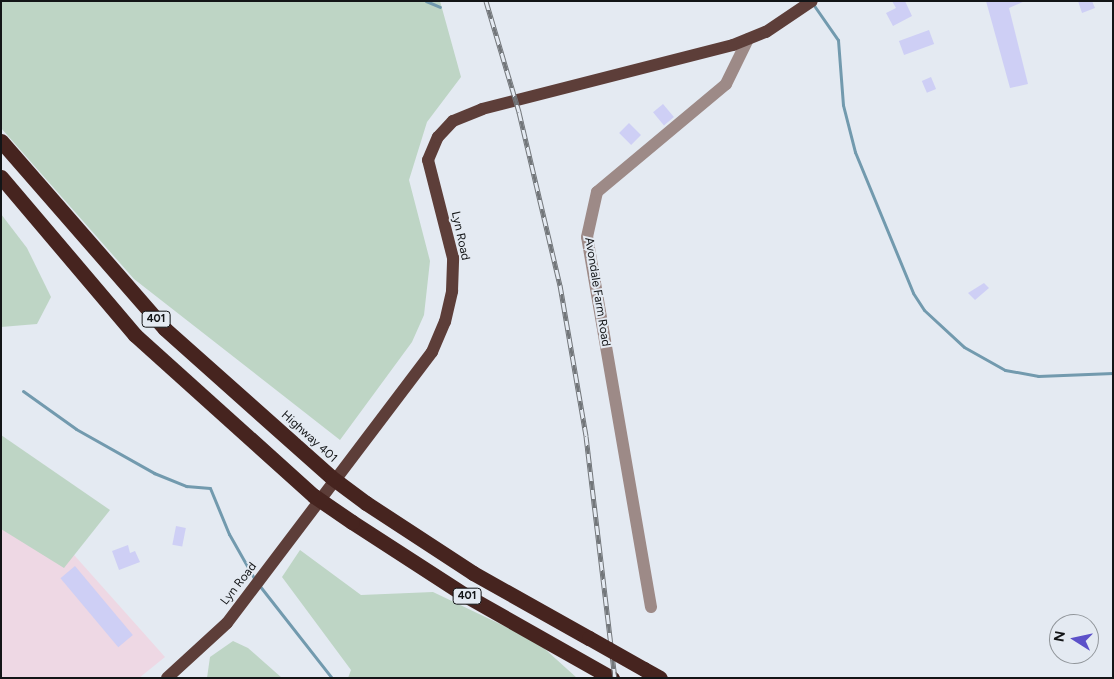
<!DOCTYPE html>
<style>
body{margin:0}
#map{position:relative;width:1114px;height:679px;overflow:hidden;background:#e4eaf2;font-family:Figtree,sans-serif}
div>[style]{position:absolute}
.industrial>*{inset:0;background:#eed8e4}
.green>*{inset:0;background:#bed5c5}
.stream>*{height:3px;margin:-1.5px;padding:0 1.5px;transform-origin:1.5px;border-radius:1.5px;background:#729aae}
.building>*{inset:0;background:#cecff5;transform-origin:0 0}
.minor>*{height:12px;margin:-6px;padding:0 6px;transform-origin:6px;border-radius:6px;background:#9d8a87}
.major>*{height:12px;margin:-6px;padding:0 6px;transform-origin:6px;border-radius:6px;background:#5d3e39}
.highway>*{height:15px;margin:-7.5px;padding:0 7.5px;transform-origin:7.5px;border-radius:7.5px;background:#46241f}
.rail>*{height:5px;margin-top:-2.5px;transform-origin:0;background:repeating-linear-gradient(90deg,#e4eaf2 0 9px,#72767a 0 18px);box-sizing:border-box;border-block:1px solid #72767a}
.highway-bridge>*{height:15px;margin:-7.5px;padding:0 7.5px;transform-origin:7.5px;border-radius:7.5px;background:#46241f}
span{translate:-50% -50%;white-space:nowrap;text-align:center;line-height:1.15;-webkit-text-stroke:4px #e4eaf2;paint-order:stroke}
.shield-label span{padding:1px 4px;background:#e4eaf2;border:1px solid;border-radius:4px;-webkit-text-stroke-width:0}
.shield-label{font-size:11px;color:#131517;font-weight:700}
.street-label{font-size:12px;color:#131517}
.frame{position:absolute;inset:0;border:2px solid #131517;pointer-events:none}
.north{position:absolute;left:1049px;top:614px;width:50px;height:50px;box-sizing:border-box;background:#e4eaf2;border:1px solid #90959a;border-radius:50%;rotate:280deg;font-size:14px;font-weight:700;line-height:20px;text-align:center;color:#131517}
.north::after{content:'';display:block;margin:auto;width:18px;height:22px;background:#5c51c9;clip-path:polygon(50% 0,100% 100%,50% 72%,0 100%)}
</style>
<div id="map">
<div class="industrial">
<div style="clip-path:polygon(1px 473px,165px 657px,139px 678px,1px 678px)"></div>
</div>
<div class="green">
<div style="clip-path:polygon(1px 1px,440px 1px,461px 77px,427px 122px,409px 180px,430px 261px,424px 315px,412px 342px,340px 440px,134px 279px,1px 128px)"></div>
<div style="clip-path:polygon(1px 214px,27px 248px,51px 297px,37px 324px,1px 327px)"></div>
<div style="clip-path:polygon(1px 435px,110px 510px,64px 568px,1px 529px)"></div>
<div style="clip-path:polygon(300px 550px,361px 595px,433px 592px,536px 641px,577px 678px,348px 678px,351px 670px,282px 577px)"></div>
<div style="clip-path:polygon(233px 641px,248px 648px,282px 678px,207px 678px,210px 657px)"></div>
</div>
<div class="stream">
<div style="left:426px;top:1px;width:15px;rotate:23deg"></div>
<div style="left:813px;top:4px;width:44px;rotate:55.2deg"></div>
<div style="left:838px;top:40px;width:65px;rotate:85.6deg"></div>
<div style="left:843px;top:105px;width:49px;rotate:75.7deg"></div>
<div style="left:855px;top:152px;width:152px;rotate:67.6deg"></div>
<div style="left:913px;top:293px;width:20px;rotate:57deg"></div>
<div style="left:924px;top:310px;width:54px;rotate:42.8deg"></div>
<div style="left:964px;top:347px;width:47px;rotate:29.3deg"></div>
<div style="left:1005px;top:370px;width:34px;rotate:10deg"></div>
<div style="left:1038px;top:376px;width:75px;rotate:-2.3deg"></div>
<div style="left:23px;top:391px;width:65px;rotate:35.6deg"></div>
<div style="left:76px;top:429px;width:90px;rotate:29.4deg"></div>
<div style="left:154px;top:473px;width:35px;rotate:22deg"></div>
<div style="left:186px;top:486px;width:24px;rotate:5deg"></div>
<div style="left:210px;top:488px;width:50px;rotate:67.6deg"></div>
<div style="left:229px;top:534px;width:53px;rotate:60.5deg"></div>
<div style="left:259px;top:585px;width:118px;rotate:51.9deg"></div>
</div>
<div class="building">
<div style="clip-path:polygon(892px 1px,905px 1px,912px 16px,893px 26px,886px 13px,896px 8px)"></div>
<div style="clip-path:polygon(986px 1px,1025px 1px,1009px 8px,1028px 84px,1010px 88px)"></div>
<div style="clip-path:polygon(1078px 1px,1092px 1px,1095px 8px,1082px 13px)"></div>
<div style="left:929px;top:30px;width:15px;height:32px;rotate:70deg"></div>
<div style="left:931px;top:77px;width:13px;height:10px;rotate:67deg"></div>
<div style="left:663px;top:104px;width:17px;height:13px;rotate:50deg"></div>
<div style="left:629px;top:123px;width:17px;height:14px;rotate:45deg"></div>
<div style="clip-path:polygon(984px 283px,989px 288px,975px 300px,968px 293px)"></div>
<div style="left:176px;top:526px;width:10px;height:19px;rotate:11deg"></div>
<div style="clip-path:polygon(128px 545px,130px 553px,135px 551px,140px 562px,119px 570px,112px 551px)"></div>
<div style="left:75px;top:566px;width:90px;height:19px;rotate:50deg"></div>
</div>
<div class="minor">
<div style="left:651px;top:607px;width:375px;rotate:-99.8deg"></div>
<div style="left:587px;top:237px;width:46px;rotate:-77.5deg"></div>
<div style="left:597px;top:192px;width:168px;rotate:-39.9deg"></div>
<div style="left:726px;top:84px;width:50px;rotate:-63.9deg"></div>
</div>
<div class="major">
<div style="left:167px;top:678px;width:81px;rotate:-42.5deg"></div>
<div style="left:227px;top:623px;width:340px;rotate:-52.9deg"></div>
<div style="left:432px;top:352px;width:33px;rotate:-67deg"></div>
<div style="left:445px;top:322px;width:32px;rotate:-77deg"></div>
<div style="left:452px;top:291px;width:33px;rotate:-88deg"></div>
<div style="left:453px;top:258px;width:101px;rotate:-104.3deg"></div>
<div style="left:428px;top:160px;width:25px;rotate:-67deg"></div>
<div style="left:438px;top:137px;width:22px;rotate:-47deg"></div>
<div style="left:453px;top:121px;width:31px;rotate:-22deg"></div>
<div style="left:482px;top:109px;width:259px;rotate:-14.3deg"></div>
<div style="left:733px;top:45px;width:35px;rotate:-22deg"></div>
<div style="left:766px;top:32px;width:55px;rotate:-34deg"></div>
</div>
<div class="highway">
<div style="left:1px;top:141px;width:249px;rotate:48.9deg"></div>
<div style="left:165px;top:329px;width:222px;rotate:41.7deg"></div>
<div style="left:1px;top:177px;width:207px;rotate:49.7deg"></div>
<div style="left:135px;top:335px;width:241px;rotate:42deg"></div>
<div style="left:366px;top:503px;width:128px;rotate:33.2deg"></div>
<div style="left:473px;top:573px;width:133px;rotate:29.3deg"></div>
<div style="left:352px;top:522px;width:135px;rotate:32.9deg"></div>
<div style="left:465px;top:595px;width:169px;rotate:29.5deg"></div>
<div style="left:644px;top:669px;width:18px;rotate:29deg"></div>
</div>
<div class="rail">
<div style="left:486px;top:1px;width:116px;rotate:73.4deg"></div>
<div style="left:519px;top:112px;width:178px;rotate:76.7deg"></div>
<div style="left:560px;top:285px;width:153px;rotate:80.2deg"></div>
<div style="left:586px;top:436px;width:244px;rotate:83.2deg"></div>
</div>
<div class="highway-bridge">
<div style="left:331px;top:477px;width:44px;rotate:36.6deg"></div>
<div style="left:314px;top:496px;width:46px;rotate:34.4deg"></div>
<div style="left:589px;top:638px;width:63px;rotate:29.4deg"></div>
</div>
<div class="shield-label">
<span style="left:156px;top:319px">401</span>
<span style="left:467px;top:596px">401</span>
</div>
<div class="street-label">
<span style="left:460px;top:236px;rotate:78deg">Lyn Road</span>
<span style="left:597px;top:292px;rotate:81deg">Avondale Farm Road</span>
<span style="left:309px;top:437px;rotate:42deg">Highway 401</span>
<span style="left:239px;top:584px;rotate:-52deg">Lyn Road</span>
</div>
<div class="frame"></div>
<div class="north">N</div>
</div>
